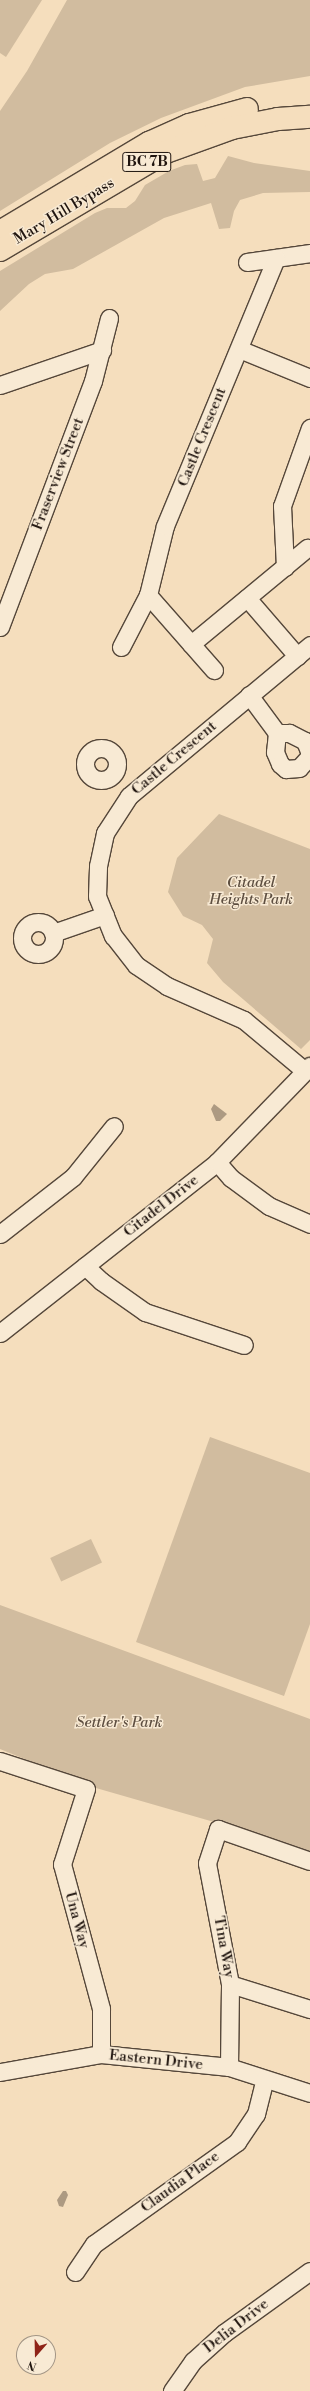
<!DOCTYPE html>
<style>
body{margin:0}
#map{position:relative;width:310px;height:2391px;overflow:hidden;background:#f5debd;font-family:"Libre Bodoni",serif}
div>[style]{position:absolute}
.green>*{inset:0;background:#d1bc9f;transform-origin:0 0}
.water>*{inset:0;background:#ad9a82}
.roads{filter:drop-shadow(1px 0 #55473a) drop-shadow(-1px 0 #55473a) drop-shadow(0 1px #55473a) drop-shadow(0 -1px #55473a)}
.minor>*{height:17px;margin:-8.5px;padding:0 8.5px;transform-origin:8.5px;border-radius:8.5px;background:#f8ead4}
.minor>.ring{margin:-8.5px;padding:0;box-sizing:content-box;background:none;border:17px solid #f8ead4;border-radius:50%}
.highway>*{height:22px;margin:-11px;padding:0 11px;transform-origin:11px;border-radius:11px;background:#f5debd}
span{translate:-50% -50%;white-space:nowrap;text-align:center;line-height:1.15;-webkit-text-stroke:3px #f8ead4;paint-order:stroke}
.shield-label span{padding:1px 3px;background:#f8ead4;border:1px solid;border-radius:3px;-webkit-text-stroke-width:0}
.shield-label{font-size:14px;color:#20150f;font-weight:700}
.street-label{font-size:15px;color:#20150f}
.park-label{font-size:15px;color:#5e4f41;font-style:italic}
.north{position:absolute;left:16px;top:2335px;width:40px;height:40px;box-sizing:border-box;background:#f8ead4;border:1px solid #a29585;border-radius:50%;rotate:200deg;font-size:11px;font-weight:700;line-height:16px;text-align:center;color:#20150f}
.north::after{content:'';display:block;margin:auto;width:14px;height:18px;background:#8f2418;clip-path:polygon(50% 0,100% 100%,50% 72%,0 100%)}
</style>
<div id="map">
<div class="green">
<div style="clip-path:polygon(0 0,42px 0,6px 57px,0 53px)"></div>
<div style="clip-path:polygon(67px 0,310px 0,310px 76px,245px 87px,161px 118px,110px 143px,0 211px,0 111px,27px 71px)"></div>
<div style="clip-path:polygon(228px 156px,254px 163px,310px 171px,310px 192px,263px 193px,240px 200px,234px 211px,230px 228px,219px 229px,211px 203px,164px 218px,73px 269px,45px 274px,29px 284px,0 311px,0 271px,95px 213px,107px 208px,126px 208px,135px 201px,145px 185px,169px 171px,185px 165px,197px 164px,203px 181px,215px 178px)"></div>
<div style="clip-path:polygon(219px 814px,310px 849px,310px 1040px,301px 1049px,223px 982px,207px 963px,213px 939px,202px 925px,183px 916px,168px 892px,177px 858px)"></div>
<div style="clip-path:polygon(210px 1437px,310px 1473px,310px 1624px,284px 1696px,136px 1642px)"></div>
<div style="left:91px;top:1539px;width:26px;height:45px;rotate:65deg"></div>
<div style="clip-path:polygon(0 1605px,310px 1719px,310px 1854px,214px 1822px,96px 1788px,0 1749px)"></div>
</div>
<div class="water">
<div style="clip-path:polygon(214px 1104px,227px 1114px,220px 1121px,216px 1121px,211px 1109px)"></div>
<div style="clip-path:polygon(63px 2191px,66px 2191px,68px 2195px,63px 2207px,59px 2206px,57px 2200px)"></div>
</div>
<div class="roads">
<div class="minor">
<div style="left:247px;top:262px;width:64px;rotate:-8.1deg"></div>
<div style="left:239px;top:349px;width:77px;rotate:22.2deg"></div>
<div style="left:0;top:385px;width:108px;rotate:-18.9deg"></div>
<div style="left:285px;top:567px;width:61px;rotate:-92.8deg"></div>
<div style="left:282px;top:506px;width:83px;rotate:-70.3deg"></div>
<div style="left:148px;top:595px;width:100px;rotate:48.7deg"></div>
<div style="left:247px;top:598px;width:77px;rotate:49.2deg"></div>
<div style="left:0;top:627px;width:263px;rotate:-69.3deg"></div>
<div style="left:93px;top:381px;width:65px;rotate:-75.7deg"></div>
<div style="left:191px;top:644px;width:151px;rotate:-39.6deg"></div>
<div style="left:121px;top:647px;width:59px;rotate:-62.6deg"></div>
<div style="left:148px;top:595px;width:71px;rotate:-76.2deg"></div>
<div style="left:165px;top:526px;width:290px;rotate:-67.5deg"></div>
<div style="left:249px;top:695px;width:47px;rotate:53.6deg"></div>
<div style="left:277px;top:733px;width:19px;rotate:96deg"></div>
<div style="left:275px;top:752px;width:13px;rotate:67deg"></div>
<div style="left:280px;top:764px;width:8px;rotate:40deg"></div>
<div style="left:286px;top:769px;width:13px;rotate:-4deg"></div>
<div style="left:299px;top:768px;width:15px;rotate:-48deg"></div>
<div style="left:309px;top:757px;width:6px;rotate:-90deg"></div>
<div style="left:309px;top:751px;width:11px;rotate:-112deg"></div>
<div style="left:305px;top:741px;width:18px;rotate:-153deg"></div>
<div style="left:289px;top:733px;width:12px;rotate:180deg"></div>
<div class="ring" style="left:85px;top:748px;width:15px;height:15px"></div>
<div class="ring" style="left:22px;top:922px;width:15px;height:15px"></div>
<div style="left:53px;top:933px;width:55px;rotate:-19.1deg"></div>
<div style="left:305px;top:1071px;width:80px;rotate:-140.1deg"></div>
<div style="left:244px;top:1020px;width:84px;rotate:-156.2deg"></div>
<div style="left:167px;top:986px;width:37px;rotate:-146deg"></div>
<div style="left:136px;top:965px;width:37px;rotate:-128deg"></div>
<div style="left:113px;top:936px;width:43px;rotate:-111.8deg"></div>
<div style="left:97px;top:896px;width:30px;rotate:-88deg"></div>
<div style="left:98px;top:866px;width:34px;rotate:-78deg"></div>
<div style="left:105px;top:833px;width:44px;rotate:-57deg"></div>
<div style="left:129px;top:796px;width:236px;rotate:-39.8deg"></div>
<div style="left:217px;top:1162px;width:21px;rotate:49deg"></div>
<div style="left:231px;top:1178px;width:47px;rotate:36.4deg"></div>
<div style="left:269px;top:1206px;width:45px;rotate:23.7deg"></div>
<div style="left:0;top:1234px;width:93px;rotate:-38deg"></div>
<div style="left:73px;top:1177px;width:65px;rotate:-51.2deg"></div>
<div style="left:85px;top:1266px;width:22px;rotate:43deg"></div>
<div style="left:101px;top:1281px;width:54px;rotate:35.2deg"></div>
<div style="left:145px;top:1312px;width:104px;rotate:18.4deg"></div>
<div style="left:0;top:1333px;width:276px;rotate:-38.2deg"></div>
<div style="left:217px;top:1162px;width:134px;rotate:-45.9deg"></div>
<div style="left:0;top:1761px;width:90px;rotate:18deg"></div>
<div style="left:86px;top:1789px;width:79px;rotate:107.7deg"></div>
<div style="left:62px;top:1864px;width:150px;rotate:74.9deg"></div>
<div style="left:101px;top:2009px;width:45px;rotate:90deg"></div>
<div style="left:230px;top:1984px;width:84px;rotate:17.4deg"></div>
<div style="left:229px;top:2067px;width:83px;rotate:-89.3deg"></div>
<div style="left:230px;top:1984px;width:123px;rotate:-100.8deg"></div>
<div style="left:207px;top:1863px;width:36px;rotate:-72deg"></div>
<div style="left:218px;top:1829px;width:97px;rotate:19.2deg"></div>
<div style="left:0;top:2072px;width:103px;rotate:-10.1deg"></div>
<div style="left:101px;top:2054px;width:129px;rotate:5.8deg"></div>
<div style="left:229px;top:2067px;width:85px;rotate:17.8deg"></div>
<div style="left:75px;top:2272px;width:34px;rotate:-56deg"></div>
<div style="left:94px;top:2244px;width:176px;rotate:-35.5deg"></div>
<div style="left:237px;top:2142px;width:34px;rotate:-56deg"></div>
<div style="left:256px;top:2114px;width:36px;rotate:-76deg"></div>
<div style="left:172px;top:2391px;width:37px;rotate:-55deg"></div>
<div style="left:193px;top:2361px;width:42px;rotate:-42.1deg"></div>
<div style="left:224px;top:2333px;width:106px;rotate:-35.8deg"></div>
</div>
<div class="highway">
<div style="left:0;top:232px;width:174px;rotate:-30.9deg"></div>
<div style="left:149px;top:143px;width:44px;rotate:-24.2deg"></div>
<div style="left:189px;top:125px;width:60px;rotate:-15.4deg"></div>
<div style="left:0;top:250px;width:193px;rotate:-30.6deg"></div>
<div style="left:166px;top:152px;width:70px;rotate:-20deg"></div>
<div style="left:232px;top:128px;width:47px;rotate:-11.1deg"></div>
<div style="left:278px;top:119px;width:32px;rotate:-4deg"></div>
</div>
</div>
<div class="shield-label">
<span style="left:147px;top:162px">BC 7B</span>
</div>
<div class="street-label">
<span style="left:64px;top:211px;rotate:-31deg">Mary Hill Bypass</span>
<span style="left:202px;top:437px;rotate:-68deg">Castle Crescent</span>
<span style="left:58px;top:474px;rotate:-69deg">Fraserview Street</span>
<span style="left:174px;top:758px;rotate:-40deg">Castle Crescent</span>
<span style="left:161px;top:1206px;rotate:-38deg">Citadel Drive</span>
<span style="left:77px;top:1920px;rotate:75deg">Una Way</span>
<span style="left:224px;top:1947px;rotate:80deg">Tina Way</span>
<span style="left:156px;top:2060px;rotate:6deg">Eastern Drive</span>
<span style="left:180px;top:2182px;rotate:-36deg">Claudia Place</span>
<span style="left:236px;top:2326px;rotate:-38deg">Delia Drive</span>
</div>
<div class="park-label">
<span style="left:251px;top:891px">Citadel<br>Heights Park</span>
<span style="left:119px;top:1723px">Settler's Park</span>
</div>
<div class="north">N</div>
</div>
